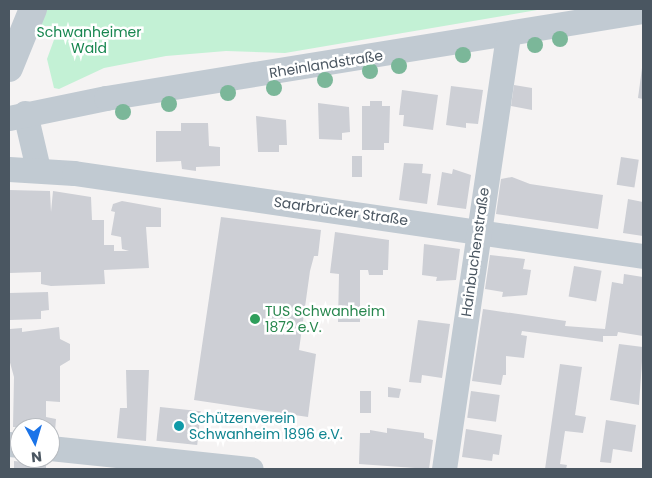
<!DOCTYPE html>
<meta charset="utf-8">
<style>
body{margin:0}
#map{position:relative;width:652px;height:478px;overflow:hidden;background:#f5f3f3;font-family:Poppins,sans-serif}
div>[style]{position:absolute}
.green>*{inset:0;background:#c3f1d5}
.building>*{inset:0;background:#cdcfd5;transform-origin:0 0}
.minor>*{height:25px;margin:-12.5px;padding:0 12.5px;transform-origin:12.5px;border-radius:12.5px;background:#c1cad2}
.tertiary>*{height:28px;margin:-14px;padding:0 14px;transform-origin:14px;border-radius:14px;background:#c1cad2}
.trees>*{width:16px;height:16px;margin:-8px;border-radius:50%;background:#7bb799}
.dots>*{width:14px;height:14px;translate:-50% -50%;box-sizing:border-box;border:2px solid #fff;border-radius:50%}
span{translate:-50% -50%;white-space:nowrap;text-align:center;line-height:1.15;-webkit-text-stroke:5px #fff;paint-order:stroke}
.park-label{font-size:14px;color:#17864f}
.street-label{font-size:14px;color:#4a5661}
.leisure-label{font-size:14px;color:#27864d}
.left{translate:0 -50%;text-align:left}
.culture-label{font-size:14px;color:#0d838f}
.frame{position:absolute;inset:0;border:10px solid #4a5661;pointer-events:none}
.north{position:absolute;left:10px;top:418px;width:50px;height:50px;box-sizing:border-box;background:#fff;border:1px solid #b7bbc0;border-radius:50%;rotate:174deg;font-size:14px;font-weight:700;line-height:20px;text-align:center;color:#4a5661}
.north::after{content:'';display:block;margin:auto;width:18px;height:22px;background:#1a73e8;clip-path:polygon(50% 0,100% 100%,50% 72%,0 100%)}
</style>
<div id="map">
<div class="green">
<div style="clip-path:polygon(46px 9px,543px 9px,285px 53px,226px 51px,166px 56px,104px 68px,59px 89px,54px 88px,47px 59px,59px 26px,39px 26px)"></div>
</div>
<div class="building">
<div style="clip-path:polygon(642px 68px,643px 68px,643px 99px,638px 98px)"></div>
<div style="clip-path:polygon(514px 85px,532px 88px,532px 110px,511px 106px)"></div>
<div style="clip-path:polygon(451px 86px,483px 90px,478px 124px,466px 123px,466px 128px,446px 125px)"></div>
<div style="clip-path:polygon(402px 90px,438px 95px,433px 130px,403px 126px,404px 115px,399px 115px)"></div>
<div style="clip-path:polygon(370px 101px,382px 101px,382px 106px,390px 106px,389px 143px,384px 143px,384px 150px,362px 150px,362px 106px,370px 106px)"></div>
<div style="clip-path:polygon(318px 103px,349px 107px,350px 132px,342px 133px,342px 140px,319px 139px)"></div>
<div style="clip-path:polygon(256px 116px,286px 120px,287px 145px,279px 145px,279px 152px,258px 152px)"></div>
<div style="clip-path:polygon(181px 123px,208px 123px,209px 146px,220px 147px,220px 166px,196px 167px,196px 171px,182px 169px,181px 161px,156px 162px,156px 131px,181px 131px)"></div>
<div style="left:352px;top:156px;width:10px;height:21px"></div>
<div style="left:621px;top:157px;width:18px;height:28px;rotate:9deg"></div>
<div style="clip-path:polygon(404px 163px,423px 164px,422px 173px,431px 174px,427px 204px,399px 200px)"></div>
<div style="clip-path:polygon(453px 169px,471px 175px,466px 209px,437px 205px,442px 172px,452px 174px)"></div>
<div style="clip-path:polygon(512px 177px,530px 184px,603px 195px,598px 229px,496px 214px,501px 179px)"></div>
<div style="clip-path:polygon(9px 190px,50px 191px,51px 212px,53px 191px,91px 197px,92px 220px,104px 220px,104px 245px,114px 245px,114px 251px,129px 251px,122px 249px,121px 237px,111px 235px,115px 212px,111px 211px,113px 204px,122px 201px,161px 208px,161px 227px,146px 227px,149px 268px,104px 270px,105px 284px,51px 286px,41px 284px,41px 272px,9px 273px)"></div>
<div style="clip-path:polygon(628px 199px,643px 202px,643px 236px,623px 233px)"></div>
<div style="clip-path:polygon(221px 217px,321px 230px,318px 256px,314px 256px,310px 271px,299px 350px,316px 354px,308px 417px,194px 400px)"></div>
<div style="clip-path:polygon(335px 232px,389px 240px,388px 270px,383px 270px,383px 275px,369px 275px,368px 270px,360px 270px,360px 322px,338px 322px,339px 274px,330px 273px)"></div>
<div style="clip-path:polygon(424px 244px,460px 249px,456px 280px,436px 281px,437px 277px,422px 275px)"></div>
<div style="clip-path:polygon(490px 255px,525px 259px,523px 269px,531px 270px,527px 295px,502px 297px,503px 292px,485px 289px)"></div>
<div style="left:574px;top:266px;width:28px;height:31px;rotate:10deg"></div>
<div style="clip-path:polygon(624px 274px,643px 277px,643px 336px,618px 332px,617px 336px,603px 336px,603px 342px,522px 331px,521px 335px,527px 336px,524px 358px,506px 356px,506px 375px,503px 375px,501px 385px,472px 381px,483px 309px,566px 321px,565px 326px,605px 329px,612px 282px,623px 284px)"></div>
<div style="clip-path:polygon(48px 292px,49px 310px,41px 311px,41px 319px,10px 320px,9px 293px)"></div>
<div style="clip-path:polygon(418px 320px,450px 324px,442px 378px,422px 375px,421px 383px,409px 382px)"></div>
<div style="clip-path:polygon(59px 327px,60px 339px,70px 344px,70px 360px,60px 366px,60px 402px,46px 401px,46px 417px,56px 419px,55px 431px,50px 428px,13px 427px,14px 377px,9px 359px,10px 329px,22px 328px,22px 332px)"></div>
<div style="clip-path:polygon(619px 344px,643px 347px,639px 405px,610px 400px)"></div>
<div style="clip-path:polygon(560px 364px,582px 367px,575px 415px,586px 417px,583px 433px,565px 431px,560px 464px,567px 465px,566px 469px,545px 469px)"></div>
<div style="clip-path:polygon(126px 370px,149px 370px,146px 441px,117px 438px,120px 408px,127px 408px)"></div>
<div style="clip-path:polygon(388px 387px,401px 389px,399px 398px,388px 397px)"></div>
<div style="left:360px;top:391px;width:11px;height:22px"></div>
<div style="left:471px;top:391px;width:29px;height:27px;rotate:8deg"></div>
<div style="left:160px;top:407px;width:41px;height:34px;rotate:6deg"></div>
<div style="clip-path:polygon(606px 420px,636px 425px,632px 452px,613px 449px,611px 463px,600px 462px)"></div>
<div style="clip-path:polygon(387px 428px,424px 433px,424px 438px,433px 440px,429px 469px,359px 464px,360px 433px,370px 433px,370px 430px,387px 433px)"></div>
<div style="clip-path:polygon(466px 429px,502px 435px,499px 455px,493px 454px,492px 461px,462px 457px)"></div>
<div style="clip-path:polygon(14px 461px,46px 464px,46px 469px,14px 469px)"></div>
</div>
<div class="minor">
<div style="left:25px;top:113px;width:57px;rotate:76.9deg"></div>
<div style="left:9px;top:118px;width:99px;rotate:-11.7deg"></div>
<div style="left:106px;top:98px;width:544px;rotate:-9.2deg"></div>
<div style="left:9px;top:169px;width:65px;rotate:3.5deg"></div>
<div style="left:74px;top:173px;width:575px;rotate:8.3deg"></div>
<div style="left:9px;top:444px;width:11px;rotate:5deg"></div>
<div style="left:50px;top:448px;width:202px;rotate:6deg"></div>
<div style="left:444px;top:469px;width:439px;rotate:-81.6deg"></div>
</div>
<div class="tertiary">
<div style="left:9px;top:68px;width:64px;rotate:-67.9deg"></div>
</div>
<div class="trees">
<div style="left:560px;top:39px"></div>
<div style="left:535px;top:45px"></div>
<div style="left:463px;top:55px"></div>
<div style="left:399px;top:66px"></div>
<div style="left:370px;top:71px"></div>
<div style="left:325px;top:80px"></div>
<div style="left:274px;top:88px"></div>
<div style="left:228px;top:93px"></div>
<div style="left:169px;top:104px"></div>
<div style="left:123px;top:112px"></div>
</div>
<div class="dots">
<div style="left:255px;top:319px;background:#2e9e5b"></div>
<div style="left:179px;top:426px;background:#0f9aa8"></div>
</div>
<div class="park-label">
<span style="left:89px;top:40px">Schwanheimer<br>Wald</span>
</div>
<div class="street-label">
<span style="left:326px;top:64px;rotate:-9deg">Rheinlandstraße</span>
<span style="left:341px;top:211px;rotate:8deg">Saarbrücker Straße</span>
<span style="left:475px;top:252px;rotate:-82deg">Hainbuchenstraße</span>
</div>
<div class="leisure-label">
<span class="left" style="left:265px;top:319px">TUS Schwanheim<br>1872 e.V.</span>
</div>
<div class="culture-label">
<span class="left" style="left:189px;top:426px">Schützenverein<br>Schwanheim 1896 e.V.</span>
</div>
<div class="frame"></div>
<div class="north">N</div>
</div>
